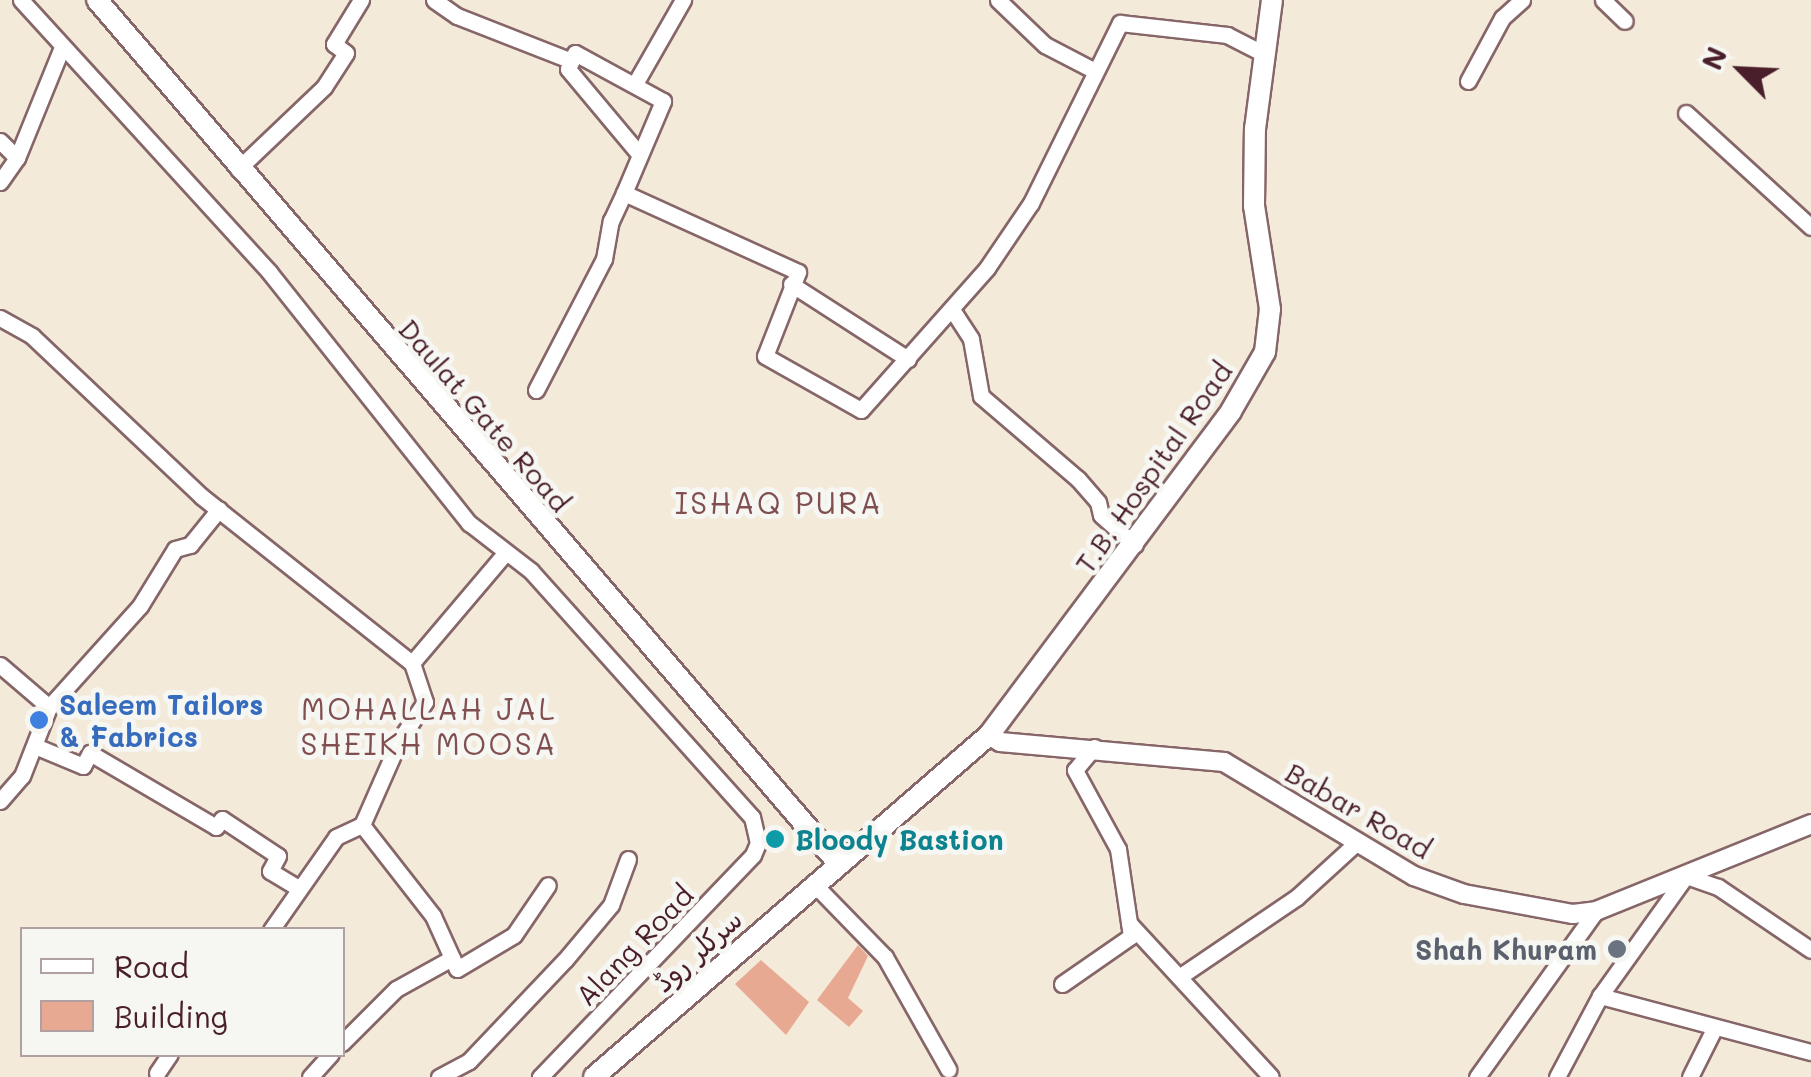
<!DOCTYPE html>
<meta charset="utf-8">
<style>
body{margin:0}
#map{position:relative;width:1811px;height:1077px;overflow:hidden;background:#f4eada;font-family:Mali,"Playpen Sans Arabic",sans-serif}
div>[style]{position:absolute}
.building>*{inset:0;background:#e7a992}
.roads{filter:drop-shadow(2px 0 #866668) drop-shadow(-2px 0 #866668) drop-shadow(0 2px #866668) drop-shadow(0 -2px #866668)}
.minor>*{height:15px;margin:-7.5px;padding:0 7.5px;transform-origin:7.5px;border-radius:7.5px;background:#fff}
.tertiary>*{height:18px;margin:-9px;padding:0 9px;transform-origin:9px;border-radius:9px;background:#fff}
.secondary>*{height:20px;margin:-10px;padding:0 10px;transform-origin:10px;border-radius:10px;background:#fff}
.dots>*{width:28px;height:28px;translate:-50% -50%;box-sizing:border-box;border:5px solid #f6f6f2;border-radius:50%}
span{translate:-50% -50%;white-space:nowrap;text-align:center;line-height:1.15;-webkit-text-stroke:10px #f6f6f2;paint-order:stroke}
.street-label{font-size:28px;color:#4a1f2b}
.shop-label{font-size:28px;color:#366cbe;font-weight:700}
.left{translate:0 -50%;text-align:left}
.culture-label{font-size:28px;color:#0d838f;font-weight:700}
.worship-label{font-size:28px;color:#5b616d;font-weight:700}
.right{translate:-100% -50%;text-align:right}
.neighbourhood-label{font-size:30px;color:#814f4f;letter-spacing:2.5px}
.legend{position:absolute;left:20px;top:927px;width:325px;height:130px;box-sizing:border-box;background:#f6f6f2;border:2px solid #b1a0a2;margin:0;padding:12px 18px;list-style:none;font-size:30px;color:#4a1f2b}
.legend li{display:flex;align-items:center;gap:20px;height:50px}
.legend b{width:50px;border:2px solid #b1a0a2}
.north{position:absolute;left:1691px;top:20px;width:100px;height:100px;-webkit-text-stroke:8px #f6f6f2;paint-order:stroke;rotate:294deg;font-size:28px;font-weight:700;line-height:40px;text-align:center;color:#4a1f2b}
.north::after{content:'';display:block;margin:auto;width:35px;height:45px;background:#4a1f2b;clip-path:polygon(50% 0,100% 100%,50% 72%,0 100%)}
</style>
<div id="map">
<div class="building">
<div style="clip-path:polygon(858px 945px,868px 956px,848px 998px,863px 1011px,849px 1027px,817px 1000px)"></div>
<div style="clip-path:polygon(761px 960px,809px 1002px,786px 1035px,735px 984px)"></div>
</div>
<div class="roads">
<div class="minor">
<div style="left:21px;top:0;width:369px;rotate:47.6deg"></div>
<div style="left:270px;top:273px;width:320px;rotate:51.5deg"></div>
<div style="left:469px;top:523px;width:78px;rotate:37.7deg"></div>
<div style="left:531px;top:571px;width:331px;rotate:48.1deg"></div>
<div style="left:752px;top:817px;width:27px;rotate:77deg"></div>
<div style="left:758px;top:843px;width:13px;rotate:113deg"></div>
<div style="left:753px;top:855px;width:308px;rotate:133.8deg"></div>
<div style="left:434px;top:0;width:28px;rotate:35deg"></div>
<div style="left:457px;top:16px;width:123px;rotate:21.4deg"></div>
<div style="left:998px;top:0;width:65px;rotate:43.8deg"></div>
<div style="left:1045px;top:45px;width:54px;rotate:27.5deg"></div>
<div style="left:1603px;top:0;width:30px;rotate:44deg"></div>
<div style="left:1468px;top:81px;width:72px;rotate:-61.6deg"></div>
<div style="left:1502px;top:18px;width:27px;rotate:-42deg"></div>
<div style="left:636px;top:82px;width:95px;rotate:-60.2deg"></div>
<div style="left:1686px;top:113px;width:169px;rotate:42.4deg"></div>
<div style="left:0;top:141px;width:24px;rotate:45deg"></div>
<div style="left:238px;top:169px;width:119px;rotate:-43.6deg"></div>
<div style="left:324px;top:87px;width:40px;rotate:-57.1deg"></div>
<div style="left:346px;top:53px;width:15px;rotate:-143deg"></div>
<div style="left:334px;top:44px;width:52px;rotate:-58.5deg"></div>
<div style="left:0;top:182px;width:29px;rotate:-55deg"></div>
<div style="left:17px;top:158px;width:120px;rotate:-67.9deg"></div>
<div style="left:624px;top:193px;width:191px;rotate:24.4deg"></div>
<div style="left:798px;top:272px;width:90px;rotate:111.4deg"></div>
<div style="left:765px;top:356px;width:110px;rotate:29.4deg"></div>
<div style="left:861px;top:410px;width:190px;rotate:-48.4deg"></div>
<div style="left:987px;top:268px;width:78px;rotate:-55.9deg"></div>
<div style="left:1031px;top:203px;width:201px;rotate:-63.7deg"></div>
<div style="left:1120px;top:23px;width:108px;rotate:6.4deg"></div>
<div style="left:1227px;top:35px;width:44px;rotate:27.1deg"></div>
<div style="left:791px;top:284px;width:139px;rotate:32.7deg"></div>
<div style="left:953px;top:311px;width:33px;rotate:57deg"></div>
<div style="left:971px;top:339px;width:58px;rotate:80deg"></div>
<div style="left:981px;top:396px;width:128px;rotate:40.6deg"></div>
<div style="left:1078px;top:479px;width:30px;rotate:49deg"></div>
<div style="left:1098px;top:502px;width:13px;rotate:77deg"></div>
<div style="left:1101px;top:515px;width:45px;rotate:41.4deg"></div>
<div style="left:0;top:318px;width:37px;rotate:29deg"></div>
<div style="left:32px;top:336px;width:233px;rotate:43.4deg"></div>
<div style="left:201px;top:496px;width:269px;rotate:38.4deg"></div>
<div style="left:412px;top:663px;width:145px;rotate:-49.7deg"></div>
<div style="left:536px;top:390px;width:148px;rotate:-62.6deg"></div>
<div style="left:604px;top:259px;width:39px;rotate:-80deg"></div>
<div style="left:611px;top:221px;width:31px;rotate:-65deg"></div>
<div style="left:624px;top:193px;width:100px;rotate:-67deg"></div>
<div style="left:663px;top:101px;width:100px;rotate:-151.4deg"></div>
<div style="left:575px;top:53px;width:17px;rotate:114deg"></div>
<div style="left:568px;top:69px;width:112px;rotate:50.1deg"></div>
<div style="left:0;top:665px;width:65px;rotate:40.6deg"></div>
<div style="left:35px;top:746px;width:52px;rotate:22.6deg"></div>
<div style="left:83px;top:766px;width:15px;rotate:-62deg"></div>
<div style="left:90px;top:753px;width:146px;rotate:30.4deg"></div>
<div style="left:216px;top:827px;width:10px;rotate:-53deg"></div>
<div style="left:222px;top:819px;width:67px;rotate:33.5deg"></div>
<div style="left:278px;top:856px;width:17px;rotate:118deg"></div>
<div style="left:270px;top:871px;width:33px;rotate:31deg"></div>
<div style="left:0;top:801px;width:33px;rotate:-49deg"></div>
<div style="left:22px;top:776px;width:74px;rotate:-68.6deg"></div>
<div style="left:49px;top:707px;width:136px;rotate:-48deg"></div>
<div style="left:140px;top:606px;width:67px;rotate:-58.4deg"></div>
<div style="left:175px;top:549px;width:16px;rotate:-15deg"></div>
<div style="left:190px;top:545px;width:46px;rotate:-51.1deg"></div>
<div style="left:362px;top:825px;width:115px;rotate:52deg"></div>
<div style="left:433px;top:916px;width:58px;rotate:65.6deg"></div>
<div style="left:457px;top:969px;width:66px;rotate:-30.8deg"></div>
<div style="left:514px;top:935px;width:60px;rotate:-55.8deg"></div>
<div style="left:813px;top:883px;width:103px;rotate:45.8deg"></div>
<div style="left:885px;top:957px;width:129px;rotate:60.6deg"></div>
<div style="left:1129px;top:923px;width:209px;rotate:47.3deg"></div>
<div style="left:271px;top:930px;width:113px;rotate:-55deg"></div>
<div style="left:336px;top:837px;width:29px;rotate:-25deg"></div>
<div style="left:362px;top:825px;width:92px;rotate:-66.2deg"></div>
<div style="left:399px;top:741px;width:47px;rotate:-56.3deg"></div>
<div style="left:425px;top:702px;width:41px;rotate:-108.4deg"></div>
<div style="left:1179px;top:977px;width:143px;rotate:-34.1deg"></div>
<div style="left:1297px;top:897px;width:77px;rotate:-42.4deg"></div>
<div style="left:1062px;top:984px;width:84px;rotate:-34.8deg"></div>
<div style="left:1131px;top:936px;width:88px;rotate:-98.5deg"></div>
<div style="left:1118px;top:849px;width:90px;rotate:-118.6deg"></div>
<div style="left:1075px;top:770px;width:30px;rotate:-50deg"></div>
<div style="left:1600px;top:996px;width:218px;rotate:14.9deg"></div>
<div style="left:342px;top:1043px;width:76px;rotate:-45deg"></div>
<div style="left:396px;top:989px;width:64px;rotate:-29deg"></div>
<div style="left:157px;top:1073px;width:23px;rotate:-56deg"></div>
<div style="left:310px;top:1077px;width:31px;rotate:-48deg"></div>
<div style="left:439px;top:1077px;width:34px;rotate:-28deg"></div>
<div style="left:469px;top:1061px;width:139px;rotate:-46.5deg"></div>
<div style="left:565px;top:960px;width:72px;rotate:-50.1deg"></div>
<div style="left:611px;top:905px;width:49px;rotate:-69.7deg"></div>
<div style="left:1477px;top:1077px;width:204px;rotate:-54.4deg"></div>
<div style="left:1557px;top:1077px;width:92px;rotate:-62deg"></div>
<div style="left:1600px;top:996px;width:148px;rotate:-54.4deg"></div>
<div style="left:1686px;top:876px;width:34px;rotate:19deg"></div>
<div style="left:1718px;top:887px;width:112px;rotate:34.1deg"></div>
<div style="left:1690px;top:1077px;width:54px;rotate:-63.4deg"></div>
</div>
<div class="tertiary">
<div style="left:989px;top:735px;width:13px;rotate:32deg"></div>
<div style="left:1000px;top:742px;width:225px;rotate:5.1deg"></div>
<div style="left:1224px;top:762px;width:222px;rotate:31deg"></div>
<div style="left:1414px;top:876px;width:53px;rotate:19.8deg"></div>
<div style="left:1464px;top:894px;width:111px;rotate:10.4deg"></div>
<div style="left:1573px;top:914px;width:23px;rotate:-7deg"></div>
<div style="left:1596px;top:911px;width:232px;rotate:-22deg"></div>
</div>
<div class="secondary">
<div style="left:97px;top:0;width:1136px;rotate:49.35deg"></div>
<div style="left:594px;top:1077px;width:522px;rotate:-40.89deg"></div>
<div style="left:989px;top:735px;width:404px;rotate:-53.2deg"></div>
<div style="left:1231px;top:411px;width:68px;rotate:-60deg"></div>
<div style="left:1265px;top:352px;width:43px;rotate:-83.4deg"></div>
<div style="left:1270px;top:309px;width:104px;rotate:-98.8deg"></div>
<div style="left:1254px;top:206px;width:77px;rotate:-89.3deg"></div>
<div style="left:1255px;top:129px;width:130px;rotate:-82.5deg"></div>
</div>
</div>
<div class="dots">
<div style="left:39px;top:720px;background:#3f7fe0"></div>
<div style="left:775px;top:839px;background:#0f9aa8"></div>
<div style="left:1617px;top:949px;background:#6b7280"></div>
</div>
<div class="street-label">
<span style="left:485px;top:415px;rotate:49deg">Daulat Gate Road</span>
<span style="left:1153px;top:467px;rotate:-55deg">T.B. Hospital Road</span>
<span style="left:1359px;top:810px;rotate:30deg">Babar Road</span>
<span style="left:634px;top:945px;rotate:-46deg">Alang Road</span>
<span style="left:697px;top:950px;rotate:-42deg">سرکلر روڈ</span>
</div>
<div class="shop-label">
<span class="left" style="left:59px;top:720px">Saleem Tailors<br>&amp; Fabrics</span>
</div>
<div class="culture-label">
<span class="left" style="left:795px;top:839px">Bloody Bastion</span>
</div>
<div class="worship-label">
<span class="right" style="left:1597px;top:949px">Shah Khuram</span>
</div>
<div class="neighbourhood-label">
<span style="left:779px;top:502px">ISHAQ PURA</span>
<span style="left:429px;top:725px">MOHALLAH JAL<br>SHEIKH MOOSA</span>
</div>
<ul class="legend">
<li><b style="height:12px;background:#fff"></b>Road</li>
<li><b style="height:28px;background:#e7a992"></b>Building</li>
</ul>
<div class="north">N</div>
</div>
